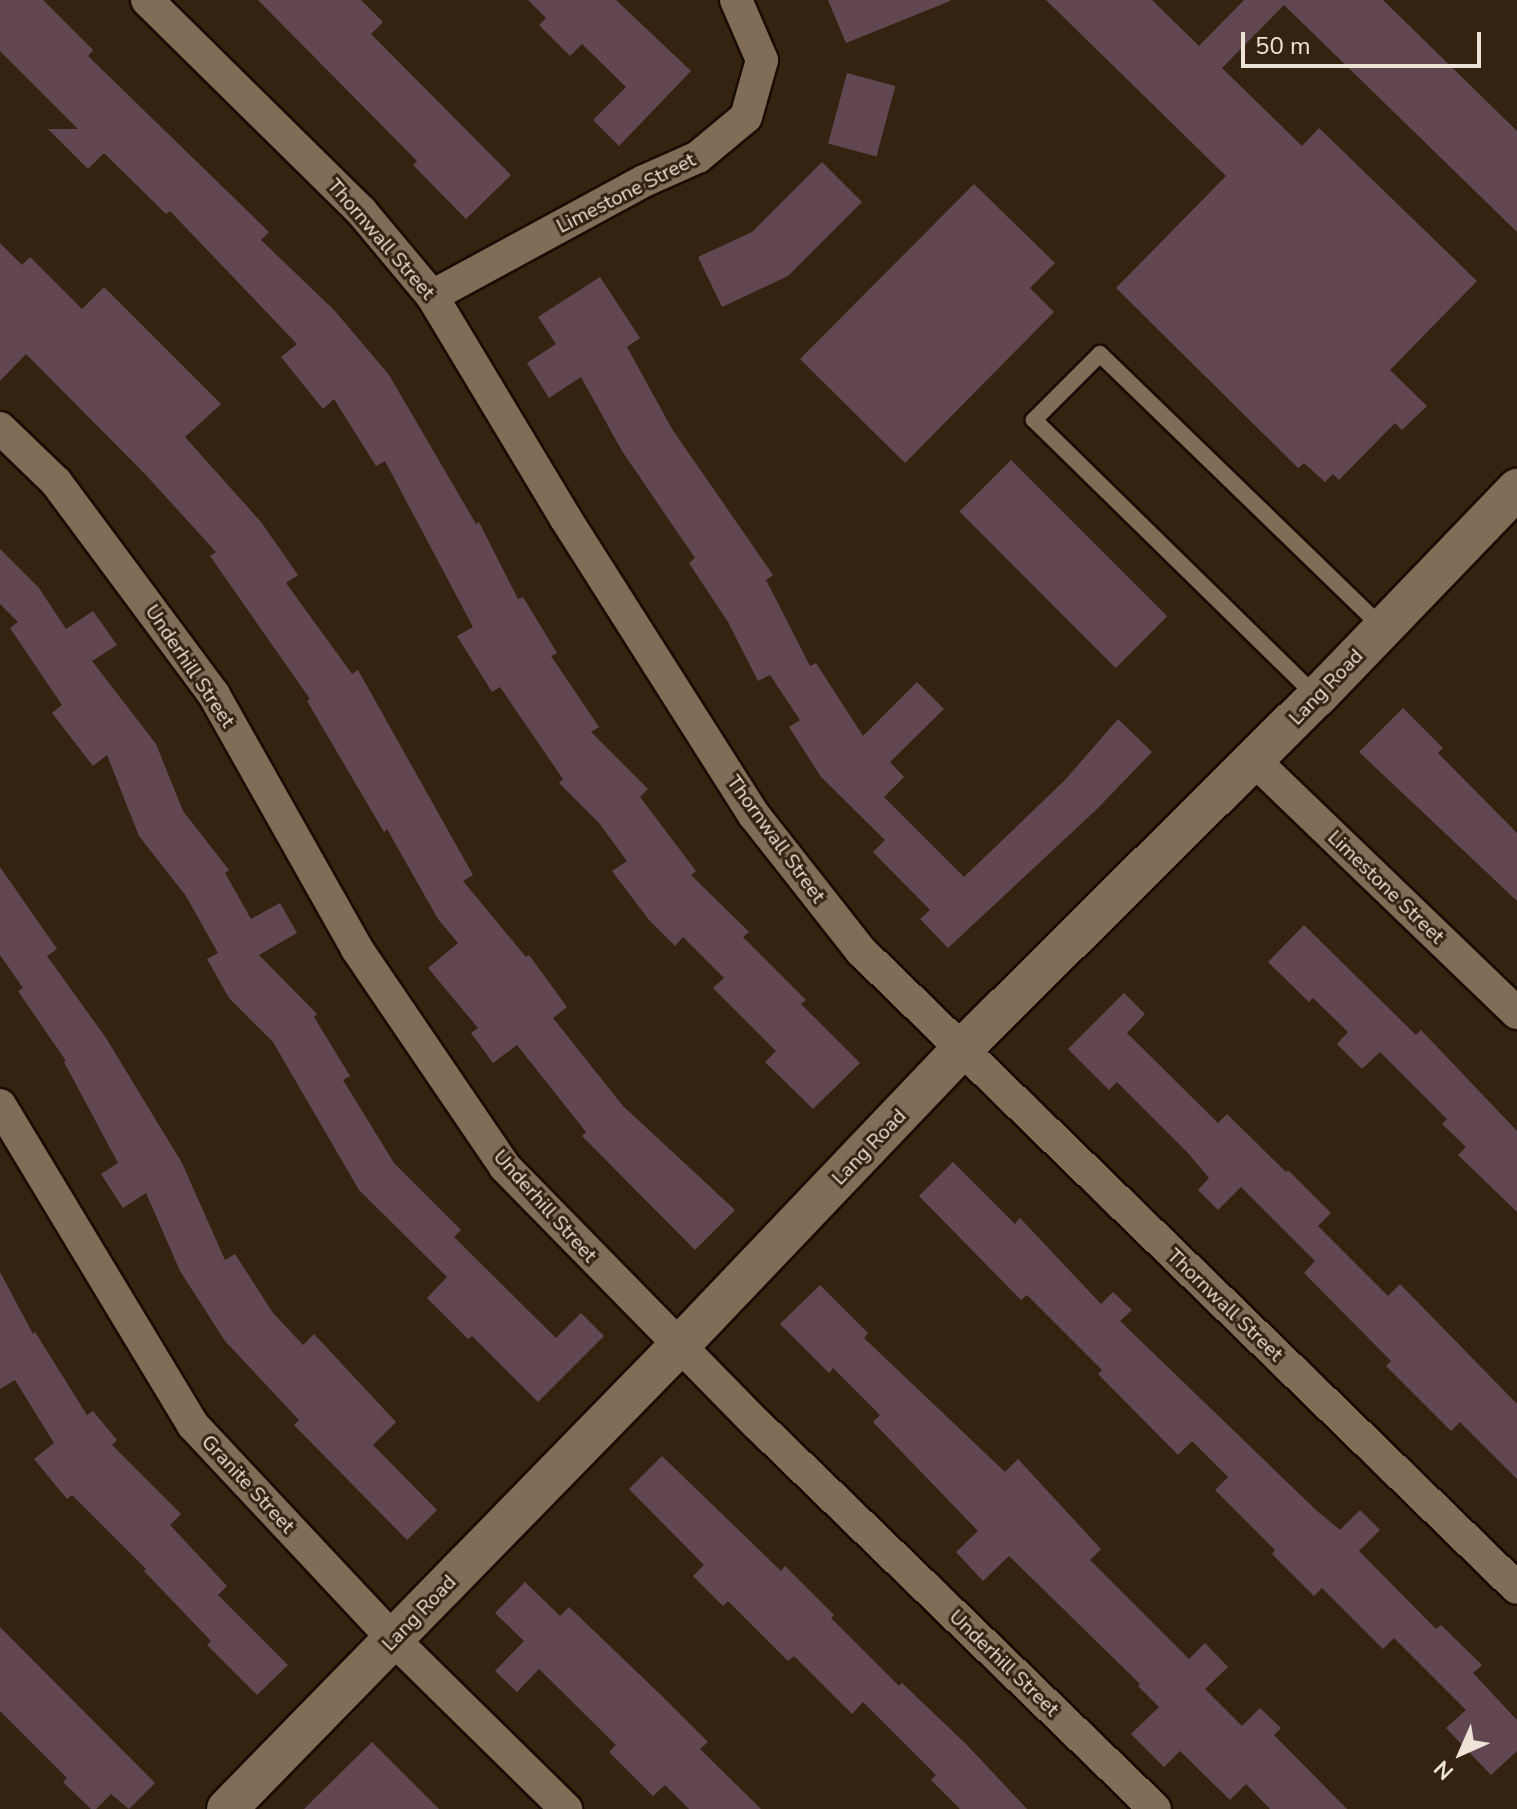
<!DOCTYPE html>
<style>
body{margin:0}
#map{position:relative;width:1517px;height:1809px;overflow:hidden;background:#342310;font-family:"Nunito Sans",sans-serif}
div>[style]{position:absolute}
.building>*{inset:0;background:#624752;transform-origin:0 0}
.roads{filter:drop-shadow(2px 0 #1b0c00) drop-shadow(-2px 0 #1b0c00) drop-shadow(0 2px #1b0c00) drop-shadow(0 -2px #1b0c00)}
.service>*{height:16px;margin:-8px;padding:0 8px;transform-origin:8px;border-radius:8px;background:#806c57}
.minor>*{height:32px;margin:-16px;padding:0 16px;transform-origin:16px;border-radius:16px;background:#806c57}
.tertiary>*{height:40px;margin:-20px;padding:0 20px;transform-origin:20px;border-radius:20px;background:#806c57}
span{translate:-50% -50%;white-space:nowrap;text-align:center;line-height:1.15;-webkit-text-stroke:6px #342310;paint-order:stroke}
.street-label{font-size:20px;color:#eee3d7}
.north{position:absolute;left:1421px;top:1713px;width:80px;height:80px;-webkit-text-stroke:6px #342310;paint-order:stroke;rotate:225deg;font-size:22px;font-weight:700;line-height:32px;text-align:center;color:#eee3d7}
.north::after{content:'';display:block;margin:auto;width:28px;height:36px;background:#eee3d7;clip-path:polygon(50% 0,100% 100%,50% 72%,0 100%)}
.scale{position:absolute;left:1241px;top:32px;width:240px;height:36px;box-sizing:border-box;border:4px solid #eee3d7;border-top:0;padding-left:10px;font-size:24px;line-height:28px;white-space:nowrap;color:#eee3d7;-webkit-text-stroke:6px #342310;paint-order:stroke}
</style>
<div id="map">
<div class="building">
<div style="clip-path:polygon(0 0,43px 0,93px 50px,88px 56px,269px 232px,261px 240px,335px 311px,389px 375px,476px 524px,479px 522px,518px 599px,523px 597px,557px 653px,551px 656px,599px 727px,591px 732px,648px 789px,640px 797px,696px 871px,691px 875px,749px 932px,743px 937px,806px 1000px,801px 1004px,860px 1063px,813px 1109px,765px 1062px,776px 1051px,713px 988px,724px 978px,683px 937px,675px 946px,649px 920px,612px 871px,627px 861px,599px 823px,559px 783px,563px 779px,500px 687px,492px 692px,457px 636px,473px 627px,385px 461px,376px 466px,334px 399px,323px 409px,281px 357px,297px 344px,170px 211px,166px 214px,104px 153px,88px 169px,48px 129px,78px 129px,0 51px)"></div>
<div style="clip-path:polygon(258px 0,361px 0,383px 22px,371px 34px,511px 175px,466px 219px,413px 165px,417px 161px)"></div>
<div style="clip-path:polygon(528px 0,616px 0,691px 71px,619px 146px,593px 120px,626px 87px,582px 44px,570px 56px,539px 25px,546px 18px)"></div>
<div style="clip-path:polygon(828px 0,950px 0,950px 1px,846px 43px)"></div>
<div style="clip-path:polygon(1046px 0,1152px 0,1199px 46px,1244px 0,1383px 0,1517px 131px,1517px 232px,1284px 5px,1222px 68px,1302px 146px,1319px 128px,1477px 281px,1390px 370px,1427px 406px,1402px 430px,1395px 423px,1339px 480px,1333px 474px,1325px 482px,1304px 463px,1298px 468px,1116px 288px,1226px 176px)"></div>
<div style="left:847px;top:73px;width:50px;height:73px;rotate:15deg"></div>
<div style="clip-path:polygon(822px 162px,862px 202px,788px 276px,722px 307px,698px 257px,752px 232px)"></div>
<div style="clip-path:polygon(974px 184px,1055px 263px,1030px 288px,1054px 312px,905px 463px,800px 359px)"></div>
<div style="clip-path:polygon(0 243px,22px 265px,30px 257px,82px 309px,104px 287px,221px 404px,185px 437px,261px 522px,298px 575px,286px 583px,352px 674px,358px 670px,473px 875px,463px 881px,526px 957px,529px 955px,567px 1007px,553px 1018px,623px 1106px,735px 1210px,695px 1250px,582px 1136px,586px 1132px,517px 1045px,493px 1063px,471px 1033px,478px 1028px,428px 968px,458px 943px,438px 919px,387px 829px,384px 832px,307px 701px,310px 699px,210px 556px,216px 552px,145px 474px,26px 354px,0 381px)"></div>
<div style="clip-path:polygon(600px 277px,640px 338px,627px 347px,672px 429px,773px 575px,766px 580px,810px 666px,816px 663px,863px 736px,917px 682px,944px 709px,890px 762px,904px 777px,884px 797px,964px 877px,1065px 780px,1118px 719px,1152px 752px,1096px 810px,948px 948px,920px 919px,930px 910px,873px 852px,885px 840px,821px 777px,789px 727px,800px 720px,770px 675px,758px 681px,728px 622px,689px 563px,695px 558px,622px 451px,581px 377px,549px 398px,527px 363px,556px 344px,538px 317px)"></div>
<div style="left:1011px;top:460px;width:221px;height:73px;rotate:45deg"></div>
<div style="clip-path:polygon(0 549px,39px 588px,66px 629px,93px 611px,117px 645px,92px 661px,156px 744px,183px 811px,229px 870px,225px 873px,251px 919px,280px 903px,297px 933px,259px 955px,317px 1014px,314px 1017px,350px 1076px,343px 1080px,394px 1163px,461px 1230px,454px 1237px,556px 1338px,581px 1313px,604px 1336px,538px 1402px,472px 1336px,468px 1339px,427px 1298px,447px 1277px,359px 1190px,273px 1042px,229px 998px,207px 959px,218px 953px,186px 896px,139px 836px,107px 755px,93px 766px,52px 713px,62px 705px,10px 628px,18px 622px,0 604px)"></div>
<div style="clip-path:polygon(1403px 708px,1443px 748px,1438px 753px,1517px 833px,1517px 901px,1359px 752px)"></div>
<div style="clip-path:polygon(0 867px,57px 949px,47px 956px,106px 1038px,182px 1163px,225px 1260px,235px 1254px,273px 1313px,303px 1345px,314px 1334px,396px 1422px,373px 1445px,437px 1510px,407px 1540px,294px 1425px,299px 1420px,225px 1341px,180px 1271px,146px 1193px,123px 1208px,101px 1174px,118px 1163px,64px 1062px,66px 1061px,18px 991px,23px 988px,0 955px)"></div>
<div style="clip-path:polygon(1304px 925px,1416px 1035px,1421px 1030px,1517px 1131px,1517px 1212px,1458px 1155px,1466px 1147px,1442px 1124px,1447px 1119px,1380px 1052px,1362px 1069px,1337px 1044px,1348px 1032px,1313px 998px,1309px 1002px,1268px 962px)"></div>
<div style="clip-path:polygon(1124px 993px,1145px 1014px,1127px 1033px,1218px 1123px,1227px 1114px,1286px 1172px,1288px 1170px,1331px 1213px,1318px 1226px,1388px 1296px,1400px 1284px,1517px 1404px,1517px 1479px,1460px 1422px,1451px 1431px,1386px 1366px,1391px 1361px,1304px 1273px,1315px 1261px,1241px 1187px,1218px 1210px,1198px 1190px,1209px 1178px,1188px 1153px,1117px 1082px,1109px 1090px,1068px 1049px)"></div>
<div style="clip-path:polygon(953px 1162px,1015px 1224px,1020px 1218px,1101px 1304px,1113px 1292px,1132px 1310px,1120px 1321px,1316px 1510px,1340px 1530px,1360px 1510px,1380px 1530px,1359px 1551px,1436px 1629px,1441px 1625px,1482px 1665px,1473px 1673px,1517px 1720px,1517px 1751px,1491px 1775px,1446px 1728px,1466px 1710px,1394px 1638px,1383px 1649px,1322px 1588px,1314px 1596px,1272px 1554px,1275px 1550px,1215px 1490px,1228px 1477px,1192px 1441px,1178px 1455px,1098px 1374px,1102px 1370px,1027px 1295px,1021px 1300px,919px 1196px)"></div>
<div style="clip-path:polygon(0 1272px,33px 1334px,35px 1332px,87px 1415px,93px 1411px,117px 1440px,112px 1445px,181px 1514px,170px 1525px,227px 1586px,218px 1595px,288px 1665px,257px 1695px,207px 1645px,211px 1641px,144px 1571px,146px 1569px,72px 1495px,67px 1499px,34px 1459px,54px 1443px,15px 1380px,0 1389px)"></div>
<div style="clip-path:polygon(820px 1285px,868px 1333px,864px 1338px,1005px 1472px,1018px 1459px,1101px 1549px,1090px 1560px,1189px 1659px,1205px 1643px,1228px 1667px,1205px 1689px,1242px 1726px,1260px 1708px,1281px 1728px,1274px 1735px,1347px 1809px,1270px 1809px,1246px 1784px,1230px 1800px,1180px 1751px,1164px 1767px,1131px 1734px,1159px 1707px,1138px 1686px,1140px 1684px,1009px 1556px,983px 1581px,956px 1552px,978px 1531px,873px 1422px,880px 1415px,833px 1368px,829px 1373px,780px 1324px)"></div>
<div style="clip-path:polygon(662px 1456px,781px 1571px,785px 1566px,834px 1615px,831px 1618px,899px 1686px,902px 1683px,966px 1744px,1027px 1809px,960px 1809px,931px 1780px,936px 1775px,863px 1702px,852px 1714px,794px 1656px,788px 1661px,728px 1601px,723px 1606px,693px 1576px,704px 1565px,629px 1489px)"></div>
<div style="clip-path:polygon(525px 1582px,560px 1616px,569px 1607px,663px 1697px,708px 1742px,700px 1749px,761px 1809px,689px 1809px,665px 1785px,653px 1796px,609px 1752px,616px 1745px,539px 1669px,517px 1692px,495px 1671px,524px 1641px,495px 1613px)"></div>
<div style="clip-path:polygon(0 1627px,155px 1783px,129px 1809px,111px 1794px,96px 1809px,91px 1809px,63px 1782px,67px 1778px,0 1711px)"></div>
<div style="clip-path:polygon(372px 1742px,439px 1809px,304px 1809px)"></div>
</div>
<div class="roads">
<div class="service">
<div style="left:1317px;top:697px;width:396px;rotate:-135.6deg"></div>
<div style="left:1034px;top:420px;width:93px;rotate:-45deg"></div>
<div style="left:1100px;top:354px;width:394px;rotate:44.1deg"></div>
</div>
<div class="minor">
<div style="left:147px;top:0;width:301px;rotate:44.6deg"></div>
<div style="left:361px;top:211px;width:111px;rotate:50.1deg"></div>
<div style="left:432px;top:296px;width:260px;rotate:59deg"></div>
<div style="left:566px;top:519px;width:351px;rotate:57.6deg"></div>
<div style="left:754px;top:815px;width:173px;rotate:51.8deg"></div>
<div style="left:861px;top:951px;width:914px;rotate:44.16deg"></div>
<div style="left:432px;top:296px;width:241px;rotate:-28.5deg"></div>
<div style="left:644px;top:181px;width:59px;rotate:-24deg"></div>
<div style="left:698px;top:157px;width:62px;rotate:-39.8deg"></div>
<div style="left:746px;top:117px;width:59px;rotate:-74.3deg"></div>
<div style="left:762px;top:60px;width:65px;rotate:-113.4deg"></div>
<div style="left:0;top:428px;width:78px;rotate:44deg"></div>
<div style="left:56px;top:482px;width:265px;rotate:53.4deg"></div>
<div style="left:214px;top:695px;width:291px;rotate:60.6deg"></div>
<div style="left:357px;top:949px;width:263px;rotate:55.8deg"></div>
<div style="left:505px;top:1167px;width:359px;rotate:45.6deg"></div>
<div style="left:756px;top:1423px;width:555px;rotate:44.05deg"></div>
<div style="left:1254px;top:760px;width:365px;rotate:43.9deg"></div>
<div style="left:0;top:1105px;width:374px;rotate:58.9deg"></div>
<div style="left:193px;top:1425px;width:293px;rotate:46.9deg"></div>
<div style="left:393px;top:1639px;width:243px;rotate:44.5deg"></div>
</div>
<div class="tertiary">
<div style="left:227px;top:1809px;width:647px;rotate:-45.69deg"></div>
<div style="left:679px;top:1346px;width:410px;rotate:-46.4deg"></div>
<div style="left:962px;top:1049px;width:500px;rotate:-44.8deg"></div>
<div style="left:1317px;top:697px;width:289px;rotate:-46.1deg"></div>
</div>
</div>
<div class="street-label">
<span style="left:626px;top:193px;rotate:-27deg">Limestone Street</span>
<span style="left:381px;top:239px;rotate:49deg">Thornwall Street</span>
<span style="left:190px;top:666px;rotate:56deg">Underhill Street</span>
<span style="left:1326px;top:687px;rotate:-46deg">Lang Road</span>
<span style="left:776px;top:839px;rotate:54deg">Thornwall Street</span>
<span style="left:1386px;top:887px;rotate:44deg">Limestone Street</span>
<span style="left:869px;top:1147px;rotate:-46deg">Lang Road</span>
<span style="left:545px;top:1206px;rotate:48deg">Underhill Street</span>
<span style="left:1225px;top:1305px;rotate:44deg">Thornwall Street</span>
<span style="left:248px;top:1484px;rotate:47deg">Granite Street</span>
<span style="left:419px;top:1613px;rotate:-46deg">Lang Road</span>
<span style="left:1004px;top:1663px;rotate:44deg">Underhill Street</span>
</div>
<div class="north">N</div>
<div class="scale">50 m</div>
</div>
